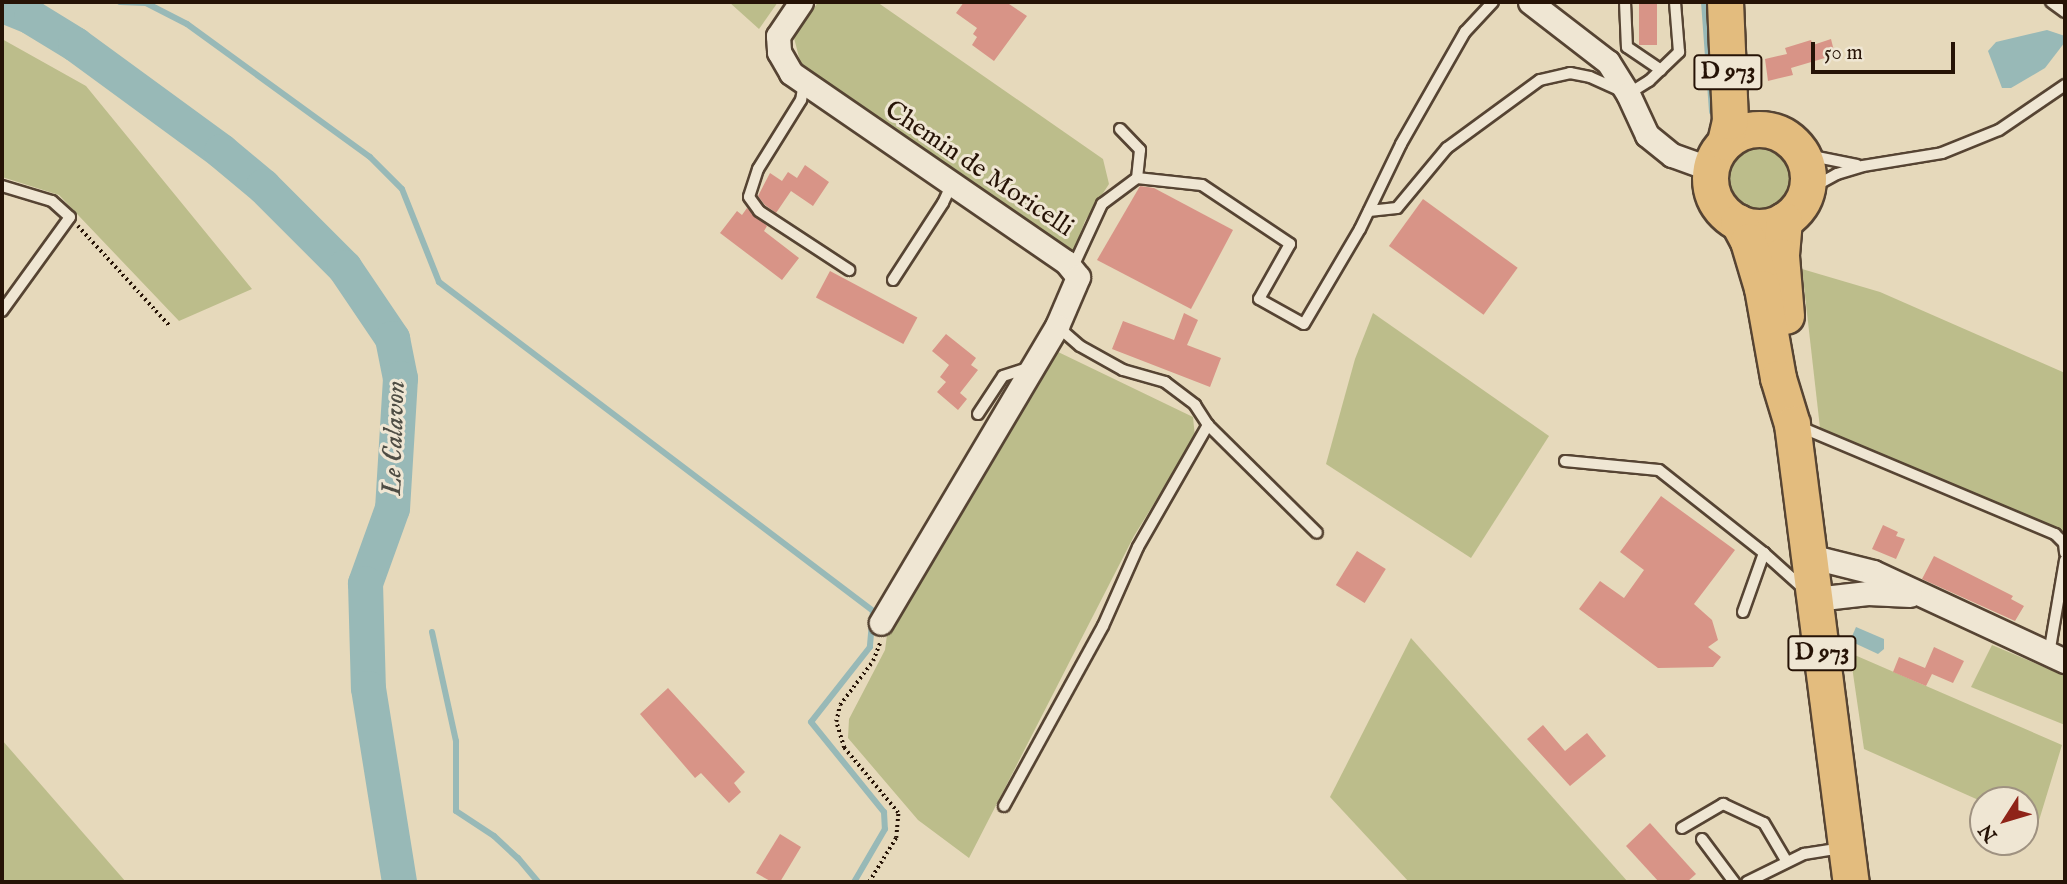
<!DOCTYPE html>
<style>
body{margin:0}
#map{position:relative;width:2067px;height:884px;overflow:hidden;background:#e6d9bb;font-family:"IM FELL English",serif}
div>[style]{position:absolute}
.green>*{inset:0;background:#bcbd8b}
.round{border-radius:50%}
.water>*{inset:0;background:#98b9b7}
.stream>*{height:6px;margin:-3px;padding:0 3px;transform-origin:3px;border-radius:3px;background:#98b9b7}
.river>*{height:35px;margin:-17.5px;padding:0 17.5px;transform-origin:17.5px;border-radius:17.5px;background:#98b9b7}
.building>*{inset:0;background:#d89487;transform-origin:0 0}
.path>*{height:3.5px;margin-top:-1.75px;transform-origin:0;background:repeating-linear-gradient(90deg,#261306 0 2px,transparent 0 5.5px)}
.roads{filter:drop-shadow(2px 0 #564433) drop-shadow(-2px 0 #564433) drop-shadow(0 2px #564433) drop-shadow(0 -2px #564433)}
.lane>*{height:10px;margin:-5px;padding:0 5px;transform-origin:5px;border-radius:5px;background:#efe6d3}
.street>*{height:23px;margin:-11.5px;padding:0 11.5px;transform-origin:11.5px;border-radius:11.5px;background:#efe6d3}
.primary>*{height:35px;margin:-17.5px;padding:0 17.5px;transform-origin:17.5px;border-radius:17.5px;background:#e3bc7e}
.primary>.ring{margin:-17.5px;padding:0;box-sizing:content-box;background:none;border:35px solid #e3bc7e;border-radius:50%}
span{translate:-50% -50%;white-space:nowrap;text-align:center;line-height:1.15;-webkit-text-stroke:6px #efe6d3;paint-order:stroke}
.shield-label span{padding:2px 5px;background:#efe6d3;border:2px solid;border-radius:5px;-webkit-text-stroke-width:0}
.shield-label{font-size:24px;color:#261306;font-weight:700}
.street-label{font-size:26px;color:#261306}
.water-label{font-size:28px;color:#4e4d44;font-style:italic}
.frame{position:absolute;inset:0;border:4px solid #261306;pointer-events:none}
.north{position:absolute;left:1969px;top:786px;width:70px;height:70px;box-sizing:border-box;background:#efe6d3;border:2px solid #9f9281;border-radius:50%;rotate:233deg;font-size:19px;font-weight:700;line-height:28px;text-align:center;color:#261306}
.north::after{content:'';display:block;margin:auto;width:24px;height:32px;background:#8f2418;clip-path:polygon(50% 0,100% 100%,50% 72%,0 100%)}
.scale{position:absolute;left:1811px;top:42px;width:144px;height:32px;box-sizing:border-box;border:4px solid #261306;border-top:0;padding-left:9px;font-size:21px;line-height:24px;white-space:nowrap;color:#261306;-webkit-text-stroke:5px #efe6d3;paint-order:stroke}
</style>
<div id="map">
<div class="green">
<div style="clip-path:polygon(729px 2px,778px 2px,759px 29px)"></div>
<div style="clip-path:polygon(818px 2px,877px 2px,1103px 159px,1109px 184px,1085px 221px,1073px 252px,801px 65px,794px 38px)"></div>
<div style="clip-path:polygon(2px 39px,86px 86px,252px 289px,179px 321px,59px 195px,2px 177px)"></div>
<div class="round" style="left:1723px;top:141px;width:74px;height:74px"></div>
<div style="clip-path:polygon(1802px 269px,1880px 292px,2065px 373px,2065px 533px,1820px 428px)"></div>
<div style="clip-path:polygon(1373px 313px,1549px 436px,1471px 558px,1326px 464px,1355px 359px)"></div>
<div style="clip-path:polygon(1054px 350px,1193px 417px,1195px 437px,1134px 536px,969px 858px,918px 820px,848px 738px,849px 719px,885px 650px,888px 627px)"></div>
<div style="clip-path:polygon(1411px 638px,1628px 882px,1409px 882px,1330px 797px)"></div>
<div style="clip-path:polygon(1992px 645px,2065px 676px,2065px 725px,1971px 687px)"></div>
<div style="clip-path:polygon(1850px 653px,2062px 745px,2037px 827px,2025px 821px,2025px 800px,1983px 802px,1864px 749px)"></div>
<div style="clip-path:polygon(2px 740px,126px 882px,2px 882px)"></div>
</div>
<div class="water">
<div style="clip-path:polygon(2047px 30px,2065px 36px,2065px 42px,2045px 68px,2011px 88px,2002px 88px,1988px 51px,1996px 42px)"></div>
<div style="clip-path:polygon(1856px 627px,1884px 639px,1884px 649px,1878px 654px,1850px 641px)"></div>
</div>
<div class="stream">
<div style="left:120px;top:2px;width:26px;rotate:2deg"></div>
<div style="left:146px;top:3px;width:46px;rotate:27.1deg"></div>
<div style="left:187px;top:24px;width:226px;rotate:36deg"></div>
<div style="left:370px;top:157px;width:45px;rotate:45deg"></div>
<div style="left:402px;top:189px;width:100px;rotate:68.3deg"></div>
<div style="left:439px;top:282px;width:545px;rotate:37.16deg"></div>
<div style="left:873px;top:611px;width:36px;rotate:95deg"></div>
<div style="left:870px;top:647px;width:95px;rotate:128.2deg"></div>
<div style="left:811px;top:722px;width:116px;rotate:51deg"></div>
<div style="left:884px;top:812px;width:17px;rotate:87deg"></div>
<div style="left:885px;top:829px;width:61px;rotate:120.3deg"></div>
<div style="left:1704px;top:2px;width:110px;rotate:85.8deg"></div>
<div style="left:432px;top:632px;width:112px;rotate:77.6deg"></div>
<div style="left:456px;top:741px;width:70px;rotate:90deg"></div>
<div style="left:456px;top:811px;width:45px;rotate:33.3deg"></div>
<div style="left:494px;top:836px;width:33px;rotate:43deg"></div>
<div style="left:518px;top:858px;width:31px;rotate:50deg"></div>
</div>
<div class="river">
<div style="left:2px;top:5px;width:31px;rotate:22deg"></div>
<div style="left:31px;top:17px;width:52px;rotate:31.5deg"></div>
<div style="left:75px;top:44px;width:181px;rotate:36.2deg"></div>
<div style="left:221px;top:151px;width:55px;rotate:39.8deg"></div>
<div style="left:263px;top:186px;width:115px;rotate:45deg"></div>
<div style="left:344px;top:267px;width:86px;rotate:55.9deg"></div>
<div style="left:392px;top:338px;width:41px;rotate:78.7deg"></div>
<div style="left:400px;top:378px;width:130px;rotate:93.5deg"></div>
<div style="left:392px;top:508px;width:80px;rotate:109.8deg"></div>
<div style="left:365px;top:583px;width:105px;rotate:88.4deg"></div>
<div style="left:368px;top:688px;width:196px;rotate:80.9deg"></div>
</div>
<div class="building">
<div style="clip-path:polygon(964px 2px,1006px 2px,1027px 16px,994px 61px,972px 45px,977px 37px,973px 34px,977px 28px,956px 13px)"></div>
<div style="left:1639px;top:2px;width:18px;height:43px"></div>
<div style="clip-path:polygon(1831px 39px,1835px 55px,1791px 68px,1793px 75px,1768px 81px,1765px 59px,1787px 54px,1785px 48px,1811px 40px,1813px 45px)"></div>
<div style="clip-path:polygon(805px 165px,829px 182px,813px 206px,791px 191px,776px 213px,765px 205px,758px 196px,770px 173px,782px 181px,788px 172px,797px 178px)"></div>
<div style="clip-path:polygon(1140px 186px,1154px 188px,1233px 230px,1191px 309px,1097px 260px)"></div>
<div style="left:1423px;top:199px;width:117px;height:58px;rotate:36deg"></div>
<div style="clip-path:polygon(747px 208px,767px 226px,764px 231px,799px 258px,782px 280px,720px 233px,737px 211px,742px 215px)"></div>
<div style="left:830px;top:271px;width:99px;height:30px;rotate:28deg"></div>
<div style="clip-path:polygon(1184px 313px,1198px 320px,1187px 345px,1221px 358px,1210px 387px,1112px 349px,1123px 321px,1174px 340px)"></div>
<div style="clip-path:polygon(946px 334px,976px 358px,971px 365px,978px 370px,960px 393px,967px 399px,958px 410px,937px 392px,946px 382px,940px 377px,949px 365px,932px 351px)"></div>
<div style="clip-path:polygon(1661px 496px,1735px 550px,1694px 604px,1712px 620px,1718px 640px,1708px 647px,1721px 657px,1713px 667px,1658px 668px,1579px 609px,1600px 581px,1624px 598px,1644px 570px,1620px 552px)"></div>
<div style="clip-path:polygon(1883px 525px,1898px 532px,1896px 536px,1905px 539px,1896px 559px,1872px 549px)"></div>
<div style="left:1357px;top:551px;width:34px;height:40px;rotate:32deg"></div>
<div style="clip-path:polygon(1934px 556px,2013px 596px,2011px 599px,2024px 606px,2015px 621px,1922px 579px)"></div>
<div style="clip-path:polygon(1934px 647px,1964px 661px,1953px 683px,1932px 674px,1926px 686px,1893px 672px,1899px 657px,1925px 668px)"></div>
<div style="clip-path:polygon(668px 688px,745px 772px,734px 783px,741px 792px,729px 803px,701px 773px,695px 778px,640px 714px)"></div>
<div style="clip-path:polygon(1543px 725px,1565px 751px,1587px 733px,1606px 756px,1570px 786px,1527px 739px)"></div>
<div style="clip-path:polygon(1650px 823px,1696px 874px,1687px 882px,1659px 882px,1626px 846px)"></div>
<div style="clip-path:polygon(780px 834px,801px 847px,780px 882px,772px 882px,756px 873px)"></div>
</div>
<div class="path">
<div style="left:78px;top:226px;width:136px;rotate:47.4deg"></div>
<div style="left:869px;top:882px;width:52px;rotate:-58.5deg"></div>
<div style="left:896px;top:838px;width:25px;rotate:-85deg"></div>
<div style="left:898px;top:813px;width:85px;rotate:-129.7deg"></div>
<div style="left:844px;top:748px;width:27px;rotate:-107deg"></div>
<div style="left:836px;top:722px;width:17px;rotate:-77deg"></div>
<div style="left:840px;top:705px;width:55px;rotate:-53.1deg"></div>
<div style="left:873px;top:661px;width:19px;rotate:-69deg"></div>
</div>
<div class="roads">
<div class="lane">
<div style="left:1625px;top:2px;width:45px;rotate:87.5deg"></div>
<div style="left:1627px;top:47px;width:41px;rotate:34.1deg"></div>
<div style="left:2051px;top:2px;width:17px;rotate:36deg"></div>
<div style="left:804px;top:82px;width:18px;rotate:99deg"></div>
<div style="left:801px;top:100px;width:81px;rotate:121.9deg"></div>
<div style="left:758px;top:169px;width:29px;rotate:108deg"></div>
<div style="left:749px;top:197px;width:17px;rotate:54deg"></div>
<div style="left:759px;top:211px;width:108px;rotate:33.2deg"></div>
<div style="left:1120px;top:129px;width:29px;rotate:46deg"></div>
<div style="left:1140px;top:150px;width:28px;rotate:96deg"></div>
<div style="left:1802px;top:154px;width:56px;rotate:11.3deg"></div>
<div style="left:2px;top:186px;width:52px;rotate:16.7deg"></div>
<div style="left:52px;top:201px;width:24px;rotate:42deg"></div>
<div style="left:70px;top:217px;width:116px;rotate:125.9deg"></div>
<div style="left:1806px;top:191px;width:35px;rotate:-29deg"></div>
<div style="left:1837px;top:174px;width:27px;rotate:-17deg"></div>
<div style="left:1863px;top:166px;width:80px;rotate:-9.3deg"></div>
<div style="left:1942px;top:153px;width:61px;rotate:-22deg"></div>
<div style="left:1999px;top:130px;width:80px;rotate:-34.3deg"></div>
<div style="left:1369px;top:211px;width:28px;rotate:-6deg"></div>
<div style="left:1397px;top:208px;width:78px;rotate:-50.2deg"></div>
<div style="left:1447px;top:148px;width:115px;rotate:-36.2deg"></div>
<div style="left:1540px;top:80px;width:31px;rotate:-13deg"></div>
<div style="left:1570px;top:73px;width:20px;rotate:11deg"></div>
<div style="left:1590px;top:77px;width:42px;rotate:24.1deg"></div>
<div style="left:1628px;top:94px;width:25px;rotate:-32deg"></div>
<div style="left:1649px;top:81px;width:42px;rotate:-44deg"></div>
<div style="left:1679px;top:52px;width:50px;rotate:-94.6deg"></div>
<div style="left:1072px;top:269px;width:72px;rotate:-65.2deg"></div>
<div style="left:1102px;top:204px;width:44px;rotate:-36.6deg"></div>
<div style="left:1137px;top:178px;width:65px;rotate:6.1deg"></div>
<div style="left:1202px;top:185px;width:106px;rotate:33.8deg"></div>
<div style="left:1290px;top:244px;width:63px;rotate:119.4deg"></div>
<div style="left:1259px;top:299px;width:51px;rotate:29.1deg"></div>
<div style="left:1304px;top:324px;width:110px;rotate:-59.5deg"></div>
<div style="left:1360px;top:229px;width:94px;rotate:-64.2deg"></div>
<div style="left:1401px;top:144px;width:129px;rotate:-60.3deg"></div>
<div style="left:1465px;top:32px;width:41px;rotate:-47deg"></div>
<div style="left:893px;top:280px;width:92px;rotate:-57deg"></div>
<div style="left:943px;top:203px;width:21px;rotate:-65deg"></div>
<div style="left:1057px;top:326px;width:30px;rotate:41deg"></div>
<div style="left:1080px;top:346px;width:49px;rotate:29.2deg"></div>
<div style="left:1123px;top:370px;width:44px;rotate:15.9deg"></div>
<div style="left:1165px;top:382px;width:38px;rotate:37deg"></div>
<div style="left:1195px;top:405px;width:24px;rotate:57deg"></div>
<div style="left:1208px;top:425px;width:153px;rotate:44.7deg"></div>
<div style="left:978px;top:414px;width:45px;rotate:-56.7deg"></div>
<div style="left:1003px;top:376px;width:26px;rotate:-18deg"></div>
<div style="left:1798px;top:426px;width:279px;rotate:22.8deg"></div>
<div style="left:2055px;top:534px;width:13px;rotate:45deg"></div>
<div style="left:2064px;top:543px;width:10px;rotate:84deg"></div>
<div style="left:1565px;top:461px;width:94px;rotate:5.5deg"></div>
<div style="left:1659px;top:470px;width:134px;rotate:38.3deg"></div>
<div style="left:1743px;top:612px;width:63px;rotate:-70.4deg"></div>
<div style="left:1764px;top:553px;width:52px;rotate:41.9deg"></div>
<div style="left:2049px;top:654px;width:95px;rotate:-80.3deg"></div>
<div style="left:1004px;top:806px;width:205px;rotate:-61.2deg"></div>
<div style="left:1103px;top:626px;width:86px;rotate:-66.1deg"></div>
<div style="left:1138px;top:547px;width:141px;rotate:-60.2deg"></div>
<div style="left:1682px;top:828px;width:48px;rotate:-30.3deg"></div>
<div style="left:1723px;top:804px;width:45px;rotate:24.9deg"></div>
<div style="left:1764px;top:823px;width:45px;rotate:59.5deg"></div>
<div style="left:1702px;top:839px;width:54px;rotate:53.3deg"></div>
<div style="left:1747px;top:882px;width:64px;rotate:-26.2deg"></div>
<div style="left:1804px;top:854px;width:36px;rotate:-9deg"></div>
</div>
<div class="street">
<div style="left:801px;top:2px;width:41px;rotate:124.1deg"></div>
<div style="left:778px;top:36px;width:16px;rotate:86deg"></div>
<div style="left:779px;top:52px;width:24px;rotate:60deg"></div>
<div style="left:791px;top:73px;width:334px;rotate:34.5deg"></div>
<div style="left:1066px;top:262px;width:19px;rotate:51deg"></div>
<div style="left:1078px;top:277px;width:53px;rotate:113.2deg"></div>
<div style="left:1057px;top:326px;width:345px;rotate:120.7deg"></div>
<div style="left:1530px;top:2px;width:98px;rotate:37.6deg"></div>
<div style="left:1608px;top:62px;width:38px;rotate:58deg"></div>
<div style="left:1628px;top:94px;width:45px;rotate:65.1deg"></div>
<div style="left:1647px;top:135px;width:32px;rotate:39deg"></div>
<div style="left:1672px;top:155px;width:41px;rotate:19.7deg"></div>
<div style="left:1809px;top:556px;width:66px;rotate:14deg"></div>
<div style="left:1873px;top:572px;width:212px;rotate:24.9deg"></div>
<div style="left:1815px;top:599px;width:53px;rotate:-6.5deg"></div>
<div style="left:1868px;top:593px;width:42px;rotate:2.7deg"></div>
</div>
<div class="primary">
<div class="ring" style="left:1710px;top:129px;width:63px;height:63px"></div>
<div style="left:1725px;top:142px;width:22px;rotate:-77deg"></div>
<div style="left:1730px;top:121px;width:119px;rotate:-92.4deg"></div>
<div style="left:1784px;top:220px;width:36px;rotate:95deg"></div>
<div style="left:1781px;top:256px;width:60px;rotate:85.2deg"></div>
<div style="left:1738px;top:222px;width:21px;rotate:62deg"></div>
<div style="left:1748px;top:241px;width:49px;rotate:73.4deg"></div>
<div style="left:1762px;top:288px;width:91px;rotate:79.9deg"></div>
<div style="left:1778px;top:378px;width:48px;rotate:73.1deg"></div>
<div style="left:1792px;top:424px;width:462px;rotate:82.7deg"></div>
</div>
</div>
<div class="shield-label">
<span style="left:1728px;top:72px">D 973</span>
<span style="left:1822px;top:653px">D 973</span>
</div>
<div class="street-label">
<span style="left:979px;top:169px;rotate:34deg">Chemin de Moricelli</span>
</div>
<div class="water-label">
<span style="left:395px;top:438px;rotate:-88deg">Le Calavon</span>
</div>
<div class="frame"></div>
<div class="north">N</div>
<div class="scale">50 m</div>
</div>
